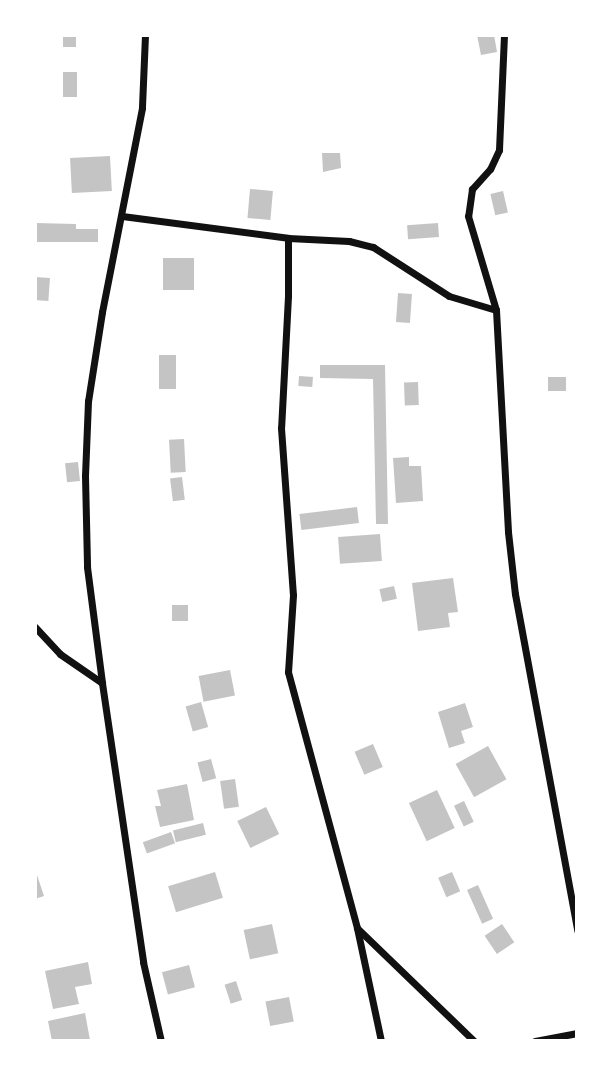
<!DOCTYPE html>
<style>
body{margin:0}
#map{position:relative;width:612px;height:1076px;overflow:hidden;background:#fff;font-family:Manrope,sans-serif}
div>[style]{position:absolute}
.building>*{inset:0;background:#c4c4c4;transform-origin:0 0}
.minor>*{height:7px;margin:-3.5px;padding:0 3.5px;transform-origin:3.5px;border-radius:3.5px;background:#111}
span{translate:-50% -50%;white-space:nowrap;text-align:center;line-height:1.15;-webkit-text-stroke:7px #fff;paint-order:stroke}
.frame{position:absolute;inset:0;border:37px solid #fff;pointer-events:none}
</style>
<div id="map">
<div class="building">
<div style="left:63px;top:35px;width:13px;height:12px"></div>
<div style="clip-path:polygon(477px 35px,494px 35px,497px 52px,481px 55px)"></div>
<div style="left:63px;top:72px;width:14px;height:25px"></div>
<div style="clip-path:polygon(322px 153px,340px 153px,341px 168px,323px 172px)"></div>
<div style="left:110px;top:156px;width:35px;height:40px;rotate:87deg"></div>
<div style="left:250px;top:189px;width:23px;height:29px;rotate:5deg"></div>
<div style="left:503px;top:191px;width:22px;height:13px;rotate:77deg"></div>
<div style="clip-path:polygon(35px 223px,76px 224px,76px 229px,98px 229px,98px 242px,35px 242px)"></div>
<div style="left:438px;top:223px;width:14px;height:31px;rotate:86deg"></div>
<div style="left:163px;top:258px;width:31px;height:32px"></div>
<div style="left:35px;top:277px;width:15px;height:23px;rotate:4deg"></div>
<div style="left:398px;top:293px;width:14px;height:29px;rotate:4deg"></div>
<div style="left:159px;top:355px;width:17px;height:34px"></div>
<div style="clip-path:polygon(320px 365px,385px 365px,388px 524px,376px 524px,373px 379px,320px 378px)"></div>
<div style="left:299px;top:376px;width:14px;height:10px;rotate:4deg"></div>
<div style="left:548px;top:377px;width:18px;height:14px"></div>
<div style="left:418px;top:382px;width:23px;height:14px;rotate:88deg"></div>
<div style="left:184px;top:439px;width:33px;height:15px;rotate:87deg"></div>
<div style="clip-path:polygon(409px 457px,409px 466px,421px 466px,423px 501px,396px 503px,393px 458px)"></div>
<div style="left:78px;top:462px;width:19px;height:13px;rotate:84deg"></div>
<div style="left:182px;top:477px;width:23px;height:12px;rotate:83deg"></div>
<div style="left:357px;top:507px;width:16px;height:58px;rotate:83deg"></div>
<div style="left:380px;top:534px;width:27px;height:42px;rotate:86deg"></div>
<div style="clip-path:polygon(453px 578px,458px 612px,448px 613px,450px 627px,418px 631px,412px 583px)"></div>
<div style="left:394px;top:586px;width:13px;height:15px;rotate:77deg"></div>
<div style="left:172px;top:605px;width:16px;height:16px"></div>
<div style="left:230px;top:670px;width:26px;height:32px;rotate:79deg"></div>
<div style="left:201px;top:702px;width:26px;height:16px;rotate:74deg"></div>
<div style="clip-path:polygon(465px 703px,473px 727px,461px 731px,465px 743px,449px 748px,438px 712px)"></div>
<div style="left:373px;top:744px;width:25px;height:20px;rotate:67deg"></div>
<div style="left:488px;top:746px;width:38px;height:37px;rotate:61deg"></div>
<div style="left:211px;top:759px;width:20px;height:14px;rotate:75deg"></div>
<div style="left:235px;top:779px;width:28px;height:15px;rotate:82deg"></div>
<div style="clip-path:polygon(187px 784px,194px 820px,160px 827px,155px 806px,161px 806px,157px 790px)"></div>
<div style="left:437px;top:790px;width:42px;height:31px;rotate:65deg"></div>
<div style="left:464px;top:801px;width:23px;height:11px;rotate:65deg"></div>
<div style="left:266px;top:807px;width:30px;height:32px;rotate:64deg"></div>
<div style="left:203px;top:823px;width:12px;height:31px;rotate:76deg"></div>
<div style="left:171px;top:832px;width:12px;height:30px;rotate:70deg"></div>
<div style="clip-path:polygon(35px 869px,44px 896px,35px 899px)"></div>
<div style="left:215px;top:872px;width:27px;height:49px;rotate:73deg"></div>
<div style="left:452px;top:872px;width:21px;height:15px;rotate:67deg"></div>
<div style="left:478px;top:885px;width:37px;height:12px;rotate:66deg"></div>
<div style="left:272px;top:924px;width:30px;height:29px;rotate:78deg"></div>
<div style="left:502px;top:924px;width:22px;height:21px;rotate:56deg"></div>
<div style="clip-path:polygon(88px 962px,92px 984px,75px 987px,79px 1004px,53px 1009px,45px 971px)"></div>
<div style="left:189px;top:965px;width:23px;height:28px;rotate:75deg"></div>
<div style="left:236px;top:981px;width:20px;height:12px;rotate:72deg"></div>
<div style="left:289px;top:997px;width:25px;height:24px;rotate:79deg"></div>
<div style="clip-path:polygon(85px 1013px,90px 1040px,52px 1041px,48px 1021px)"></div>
</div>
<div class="minor">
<div style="left:145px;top:35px;width:73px;rotate:92.4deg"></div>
<div style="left:142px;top:108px;width:208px;rotate:101.1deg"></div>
<div style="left:102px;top:312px;width:90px;rotate:98.9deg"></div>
<div style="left:88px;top:401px;width:75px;rotate:92.3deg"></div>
<div style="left:85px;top:476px;width:91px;rotate:88.7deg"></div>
<div style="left:87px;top:567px;width:117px;rotate:82.6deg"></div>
<div style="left:102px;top:683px;width:282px;rotate:81.6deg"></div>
<div style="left:143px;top:962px;width:81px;rotate:77.2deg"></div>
<div style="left:504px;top:35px;width:115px;rotate:92.5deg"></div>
<div style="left:499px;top:150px;width:21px;rotate:115deg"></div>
<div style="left:490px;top:169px;width:27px;rotate:132deg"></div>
<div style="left:472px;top:189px;width:27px;rotate:98deg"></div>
<div style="left:468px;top:216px;width:98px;rotate:73.4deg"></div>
<div style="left:496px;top:310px;width:222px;rotate:86.9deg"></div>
<div style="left:508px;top:532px;width:62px;rotate:83.6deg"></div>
<div style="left:515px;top:594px;width:342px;rotate:79.5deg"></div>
<div style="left:122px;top:216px;width:167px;rotate:7.5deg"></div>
<div style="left:288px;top:238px;width:61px;rotate:2.8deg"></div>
<div style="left:349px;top:241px;width:25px;rotate:14deg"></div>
<div style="left:373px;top:247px;width:90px;rotate:32.8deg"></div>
<div style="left:449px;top:296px;width:49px;rotate:16.6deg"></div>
<div style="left:288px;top:238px;width:58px;rotate:90deg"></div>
<div style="left:288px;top:296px;width:132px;rotate:93deg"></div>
<div style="left:281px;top:428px;width:167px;rotate:85.9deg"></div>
<div style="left:293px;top:595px;width:77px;rotate:93.7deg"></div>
<div style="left:288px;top:672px;width:265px;rotate:74.9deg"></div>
<div style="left:357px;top:928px;width:116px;rotate:78deg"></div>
<div style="left:35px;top:627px;width:37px;rotate:47deg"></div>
<div style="left:60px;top:654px;width:51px;rotate:34.6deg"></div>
<div style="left:357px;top:928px;width:163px;rotate:44deg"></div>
<div style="left:535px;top:1041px;width:43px;rotate:-10.8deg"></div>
</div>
<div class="frame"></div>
</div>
